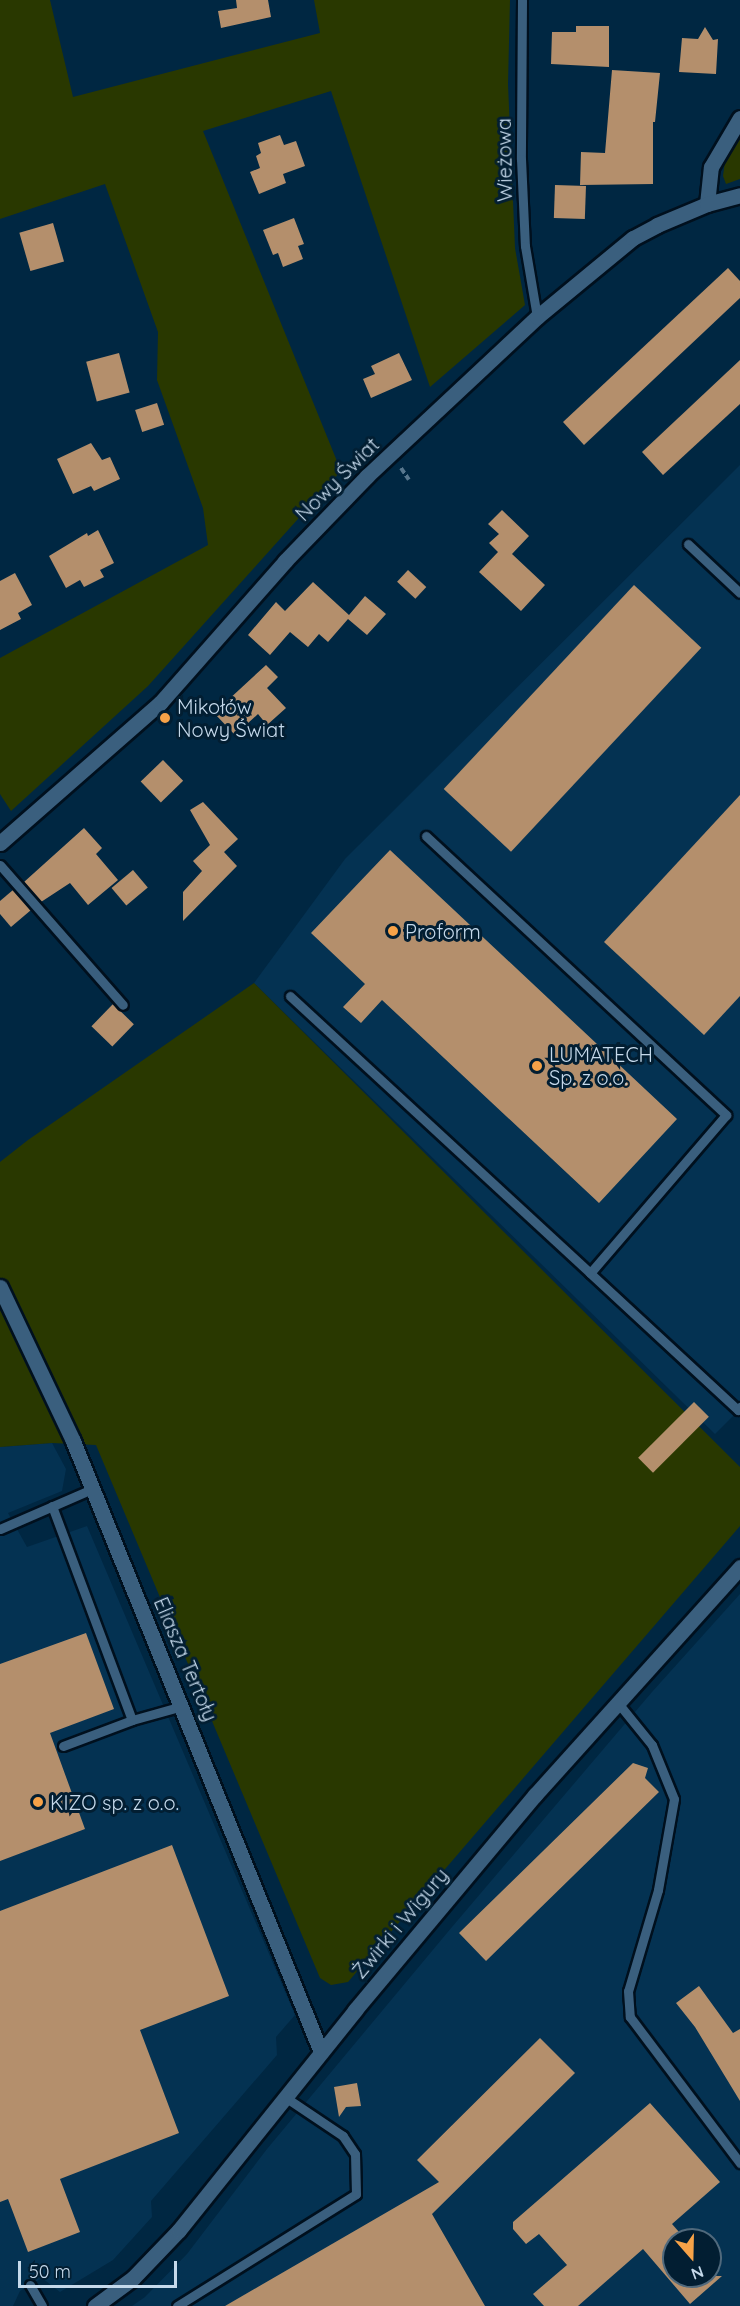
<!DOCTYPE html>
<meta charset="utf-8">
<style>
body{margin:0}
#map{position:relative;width:740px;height:2306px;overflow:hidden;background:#002742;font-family:Quicksand,sans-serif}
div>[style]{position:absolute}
.built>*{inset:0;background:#043252}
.green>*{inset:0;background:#293800}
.building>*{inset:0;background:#b48f6c;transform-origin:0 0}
.path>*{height:4px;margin-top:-2px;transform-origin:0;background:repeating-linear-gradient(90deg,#58778e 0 6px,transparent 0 9px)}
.roads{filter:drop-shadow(2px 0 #00101e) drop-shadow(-2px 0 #00101e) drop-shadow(0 2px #00101e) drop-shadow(0 -2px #00101e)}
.service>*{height:9px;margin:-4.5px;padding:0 4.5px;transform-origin:4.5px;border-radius:4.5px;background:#3a5f7e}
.minor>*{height:15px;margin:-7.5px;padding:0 7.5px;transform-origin:7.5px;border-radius:7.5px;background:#3a5f7e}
.tertiary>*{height:15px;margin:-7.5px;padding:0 7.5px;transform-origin:7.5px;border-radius:7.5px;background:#3a5f7e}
.dots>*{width:16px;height:16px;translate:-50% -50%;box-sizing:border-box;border:3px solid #021e32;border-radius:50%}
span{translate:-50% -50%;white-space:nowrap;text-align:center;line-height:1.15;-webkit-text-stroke:6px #021e32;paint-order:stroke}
.street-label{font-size:20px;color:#c5d9eb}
.poi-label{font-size:20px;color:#c5d9eb}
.left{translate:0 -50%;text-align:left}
.north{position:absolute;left:662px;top:2228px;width:60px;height:60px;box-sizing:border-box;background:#021e32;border:2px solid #50697c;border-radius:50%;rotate:160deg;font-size:16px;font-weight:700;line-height:24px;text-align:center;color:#c5d9eb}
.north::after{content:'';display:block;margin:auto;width:21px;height:27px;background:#f6a248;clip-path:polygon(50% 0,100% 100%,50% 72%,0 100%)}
.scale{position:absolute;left:18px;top:2261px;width:159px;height:27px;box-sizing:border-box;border:3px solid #c5d9eb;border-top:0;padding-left:8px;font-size:18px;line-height:21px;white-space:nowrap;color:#c5d9eb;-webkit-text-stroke:4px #021e32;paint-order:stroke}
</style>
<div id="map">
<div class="built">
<div style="clip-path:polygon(740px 465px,740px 1409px,715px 1434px,254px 983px,345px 859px)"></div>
<div style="clip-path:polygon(52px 1443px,66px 1469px,62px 1491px,8px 1513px,27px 1547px,87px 1526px,295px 2015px,276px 2037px,277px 2055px,151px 2201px,152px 2217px,113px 2260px,60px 2292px,42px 2278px,20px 2291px,13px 2306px,0 2306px,0 1447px)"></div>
<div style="clip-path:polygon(evenodd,740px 1594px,740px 2306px,132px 2306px,145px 2297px,187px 2254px,267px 2149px,452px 1927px,652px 1692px,740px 1594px,674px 2240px,710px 2240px,710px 2276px,674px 2276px,674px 2240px)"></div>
</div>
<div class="green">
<div style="clip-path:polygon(0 0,50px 0,73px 97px,320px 33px,314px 0,510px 0,508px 84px,515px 248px,525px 305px,430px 387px,331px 91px,203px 131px,341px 471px,148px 686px,11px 811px,0 794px,0 658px,208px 545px,203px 508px,157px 380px,158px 332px,105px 184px,0 219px)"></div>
<div style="clip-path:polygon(740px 131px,740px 179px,726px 184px,723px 176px,725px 161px)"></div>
<div style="clip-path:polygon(254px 983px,740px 1467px,740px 1526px,348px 1982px,331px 1985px,320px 1978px,96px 1445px,52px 1443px,0 1447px,0 1162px,28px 1140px)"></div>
</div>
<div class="building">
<div style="clip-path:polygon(236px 0,268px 0,271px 17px,221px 28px,218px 11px,237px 8px)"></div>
<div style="clip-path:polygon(576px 26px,609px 26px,609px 67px,551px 64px,552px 32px,576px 32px)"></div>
<div style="clip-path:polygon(705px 27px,713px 40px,718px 39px,716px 74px,679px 72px,682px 38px,698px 39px)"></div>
<div style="clip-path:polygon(612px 70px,660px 73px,655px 122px,653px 122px,653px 184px,580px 185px,581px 152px,605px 153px)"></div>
<div style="clip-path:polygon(280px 135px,284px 145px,296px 141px,305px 166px,283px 174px,286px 183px,259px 194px,250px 172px,260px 168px,256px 156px,261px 153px,258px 143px)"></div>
<div style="left:555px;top:185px;width:31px;height:33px;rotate:2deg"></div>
<div style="clip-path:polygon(294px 218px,304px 244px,298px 246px,303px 259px,283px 267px,278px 253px,273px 255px,263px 230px)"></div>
<div style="left:53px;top:223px;width:40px;height:35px;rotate:74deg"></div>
<div style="clip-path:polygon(728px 268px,740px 281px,740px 298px,584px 445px,563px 422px)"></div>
<div style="left:119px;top:353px;width:41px;height:34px;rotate:75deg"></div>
<div style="clip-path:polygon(399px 353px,412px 380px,371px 398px,363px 379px,375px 374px,371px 366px)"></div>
<div style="clip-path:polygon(740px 360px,740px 404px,663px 475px,642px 452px)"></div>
<div style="left:157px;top:403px;width:23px;height:23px;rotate:72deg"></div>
<div style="clip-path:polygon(91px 443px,102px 460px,110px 457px,120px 479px,94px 491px,91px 486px,73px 494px,57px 459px)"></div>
<div style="clip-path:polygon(502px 510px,529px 536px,512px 554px,545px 585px,521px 611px,479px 572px,498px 552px,489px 543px,499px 534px,488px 524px)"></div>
<div style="clip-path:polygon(98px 530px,114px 563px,100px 570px,104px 577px,84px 587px,80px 580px,66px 588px,49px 556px,87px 533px,88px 536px)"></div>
<div style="left:408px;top:570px;width:25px;height:16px;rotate:43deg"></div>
<div style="clip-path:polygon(15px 573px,32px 605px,18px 613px,21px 619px,0 630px,0 581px)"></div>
<div style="clip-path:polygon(313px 582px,349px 615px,365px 596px,386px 614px,367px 635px,348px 619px,328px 642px,319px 634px,308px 647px,290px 632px,270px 655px,248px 635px,276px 602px,285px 611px)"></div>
<div style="left:634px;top:585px;width:92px;height:279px;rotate:43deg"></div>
<div style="clip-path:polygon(266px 665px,278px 677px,267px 688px,286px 708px,267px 725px,258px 714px,235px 735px,214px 713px)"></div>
<div style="left:163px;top:760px;width:29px;height:31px;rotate:46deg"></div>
<div style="clip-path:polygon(740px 795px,740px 996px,704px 1035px,604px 942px)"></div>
<div style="clip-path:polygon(203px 802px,238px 839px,224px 852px,237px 866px,183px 921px,183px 892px,202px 871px,193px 861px,210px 845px,190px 810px)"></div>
<div style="clip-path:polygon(84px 828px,102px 848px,96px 854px,118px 880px,88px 905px,70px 883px,41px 902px,24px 882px)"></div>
<div style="clip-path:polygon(390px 850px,677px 1119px,599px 1203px,382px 1000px,361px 1023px,343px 1007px,365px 984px,311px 933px)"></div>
<div style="left:133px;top:870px;width:23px;height:28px;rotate:50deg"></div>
<div style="clip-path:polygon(13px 890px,31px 910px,11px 927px,0 914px,0 901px)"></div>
<div style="left:113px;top:1004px;width:29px;height:31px;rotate:44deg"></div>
<div style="left:694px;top:1402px;width:21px;height:79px;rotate:45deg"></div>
<div style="clip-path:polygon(86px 1633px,114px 1709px,50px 1733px,85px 1829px,0 1861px,0 1664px)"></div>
<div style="clip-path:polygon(633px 1763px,648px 1768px,645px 1778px,659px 1792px,486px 1961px,459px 1933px)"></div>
<div style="clip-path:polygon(172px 1845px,229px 1996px,140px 2030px,179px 2133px,60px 2179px,80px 2232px,28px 2252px,8px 2199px,0 2202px,0 1911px)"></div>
<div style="clip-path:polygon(699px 1986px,733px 2033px,740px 2029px,740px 2101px,695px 2027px,676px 2003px)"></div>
<div style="clip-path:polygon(540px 2038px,575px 2073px,432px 2214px,485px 2306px,225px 2306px,439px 2182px,417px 2160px)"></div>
<div style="clip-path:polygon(357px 2083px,361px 2106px,346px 2107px,339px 2117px,334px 2087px)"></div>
<div style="clip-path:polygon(650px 2103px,720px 2182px,672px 2224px,686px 2240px,674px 2240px,674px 2276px,722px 2276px,690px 2304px,643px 2249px,578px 2306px,544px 2306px,533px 2294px,567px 2265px,539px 2234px,526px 2244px,513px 2229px,513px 2222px)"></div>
</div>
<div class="path">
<div style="left:401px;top:468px;width:14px;rotate:56deg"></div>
</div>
<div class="roads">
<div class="service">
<div style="left:522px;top:0;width:159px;rotate:90.4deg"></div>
<div style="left:521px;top:159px;width:87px;rotate:87.4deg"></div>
<div style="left:525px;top:246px;width:72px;rotate:80.4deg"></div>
<div style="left:688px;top:544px;width:71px;rotate:43.3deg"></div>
<div style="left:426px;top:836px;width:410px;rotate:42.9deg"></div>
<div style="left:726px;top:1115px;width:208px;rotate:130.7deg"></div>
<div style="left:590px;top:1273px;width:202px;rotate:42.8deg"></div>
<div style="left:738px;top:1410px;width:4px;rotate:-56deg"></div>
<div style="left:0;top:865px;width:186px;rotate:48.7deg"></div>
<div style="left:290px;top:996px;width:408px;rotate:42.7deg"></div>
<div style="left:52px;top:1506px;width:228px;rotate:69.5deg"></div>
<div style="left:0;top:1529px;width:100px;rotate:-23.5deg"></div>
<div style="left:618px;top:1703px;width:54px;rotate:51deg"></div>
<div style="left:652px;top:1745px;width:58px;rotate:67.8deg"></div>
<div style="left:674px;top:1799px;width:92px;rotate:100deg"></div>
<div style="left:658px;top:1890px;width:105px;rotate:106.5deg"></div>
<div style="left:628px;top:1991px;width:26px;rotate:86deg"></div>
<div style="left:630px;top:2017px;width:183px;rotate:53deg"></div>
<div style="left:63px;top:1746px;width:74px;rotate:-20.6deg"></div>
<div style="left:132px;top:1720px;width:52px;rotate:-15.6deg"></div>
<div style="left:30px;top:2285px;width:24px;rotate:60deg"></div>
<div style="left:177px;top:2306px;width:211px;rotate:-32deg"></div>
<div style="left:356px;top:2194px;width:40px;rotate:-91.4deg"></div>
<div style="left:355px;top:2154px;width:22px;rotate:-124deg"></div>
<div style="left:343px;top:2136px;width:70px;rotate:-146.1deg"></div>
</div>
<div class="minor">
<div style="left:707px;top:204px;width:37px;rotate:-84deg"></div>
<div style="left:711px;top:167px;width:57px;rotate:-59.4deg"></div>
<div style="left:0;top:1287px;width:170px;rotate:64.6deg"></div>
<div style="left:73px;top:1441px;width:659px;rotate:67.91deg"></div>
</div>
<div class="tertiary">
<div style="left:0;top:843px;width:213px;rotate:-41.2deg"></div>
<div style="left:160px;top:703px;width:189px;rotate:-48.6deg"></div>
<div style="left:285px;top:561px;width:118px;rotate:-46deg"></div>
<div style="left:367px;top:476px;width:233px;rotate:-43.1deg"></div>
<div style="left:537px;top:317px;width:124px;rotate:-39.5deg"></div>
<div style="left:633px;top:238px;width:27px;rotate:-28deg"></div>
<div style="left:657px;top:225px;width:54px;rotate:-22.8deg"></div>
<div style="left:707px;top:204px;width:34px;rotate:-15deg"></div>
<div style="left:95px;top:2306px;width:47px;rotate:-36.4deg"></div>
<div style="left:133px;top:2278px;width:66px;rotate:-46.2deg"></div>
<div style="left:179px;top:2230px;width:282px;rotate:-51.3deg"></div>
<div style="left:355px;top:2010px;width:280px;rotate:-50.1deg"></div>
<div style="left:535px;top:1795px;width:307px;rotate:-48deg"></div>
</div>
</div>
<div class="dots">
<div style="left:165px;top:718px;background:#f6a248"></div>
<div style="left:393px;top:931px;background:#f6a248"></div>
<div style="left:537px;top:1066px;background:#f6a248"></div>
<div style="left:38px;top:1802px;background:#f6a248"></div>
</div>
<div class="street-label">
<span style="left:504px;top:160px;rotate:-91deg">Wieżowa</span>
<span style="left:337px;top:479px;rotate:-45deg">Nowy Świat</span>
<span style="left:186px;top:1659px;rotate:67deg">Eliasza Tertoły</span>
<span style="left:400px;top:1923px;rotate:-50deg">Żwirki i Wigury</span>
</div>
<div class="poi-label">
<span class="left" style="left:177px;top:718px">Mikołów<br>Nowy Świat</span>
<span class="left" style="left:405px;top:931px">Proform</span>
<span class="left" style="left:549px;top:1066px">LUMATECH<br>Sp. z o.o.</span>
<span class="left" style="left:50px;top:1802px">KIZO sp. z o.o.</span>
</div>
<div class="north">N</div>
<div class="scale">50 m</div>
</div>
